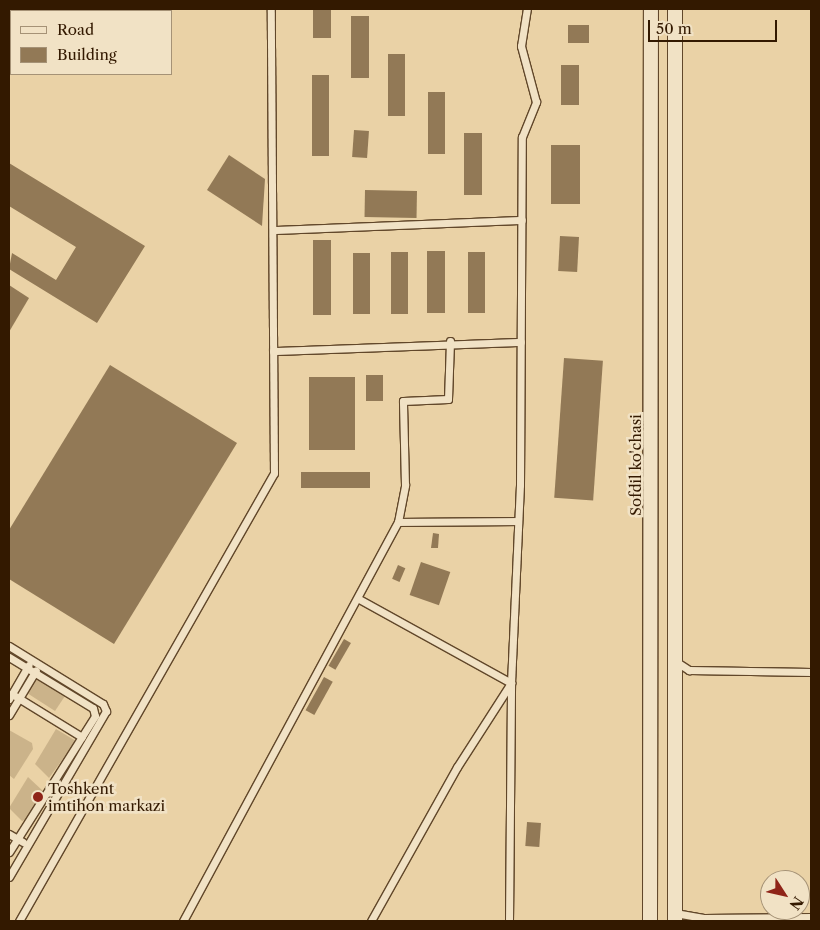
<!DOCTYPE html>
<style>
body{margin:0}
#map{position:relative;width:820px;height:930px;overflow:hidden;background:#ead2a6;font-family:"Libre Caslon Text",serif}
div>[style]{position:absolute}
.green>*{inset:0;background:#cbb38a}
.building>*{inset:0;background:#927956;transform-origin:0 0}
.roads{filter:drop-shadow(1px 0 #61472a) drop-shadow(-1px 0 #61472a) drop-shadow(0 1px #61472a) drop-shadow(0 -1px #61472a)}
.service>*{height:7px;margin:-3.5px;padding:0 3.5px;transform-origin:3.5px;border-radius:3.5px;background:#f1e2c5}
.minor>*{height:14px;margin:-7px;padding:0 7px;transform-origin:7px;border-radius:7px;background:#f1e2c5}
.dots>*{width:14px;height:14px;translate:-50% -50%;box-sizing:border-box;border:2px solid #f1e2c5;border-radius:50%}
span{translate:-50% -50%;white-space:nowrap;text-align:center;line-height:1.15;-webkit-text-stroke:5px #f1e2c5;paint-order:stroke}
.street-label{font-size:15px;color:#331900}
.poi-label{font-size:15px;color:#331900}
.left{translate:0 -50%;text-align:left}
.frame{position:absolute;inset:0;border:10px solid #331900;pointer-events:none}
.legend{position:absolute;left:10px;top:10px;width:162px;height:65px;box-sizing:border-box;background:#f1e2c5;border:1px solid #a59276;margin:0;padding:6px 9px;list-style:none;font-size:15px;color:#331900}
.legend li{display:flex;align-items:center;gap:10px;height:25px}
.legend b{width:25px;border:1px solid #a59276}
.north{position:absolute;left:760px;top:870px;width:50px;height:50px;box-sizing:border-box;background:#f1e2c5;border:1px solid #a59276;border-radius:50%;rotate:125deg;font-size:14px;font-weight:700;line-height:20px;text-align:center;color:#331900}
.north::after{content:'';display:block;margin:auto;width:18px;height:22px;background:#8f2418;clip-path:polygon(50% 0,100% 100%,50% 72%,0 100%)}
.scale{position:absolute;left:648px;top:20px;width:129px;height:22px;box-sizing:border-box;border:2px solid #331900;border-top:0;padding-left:6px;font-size:15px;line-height:18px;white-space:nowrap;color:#331900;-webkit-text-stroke:4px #f1e2c5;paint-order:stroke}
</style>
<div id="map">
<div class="green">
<div style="clip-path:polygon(41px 679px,65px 696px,55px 711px,27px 693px,35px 680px)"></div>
<div style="clip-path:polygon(56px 729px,76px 741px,49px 778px,35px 764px)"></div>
<div style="clip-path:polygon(9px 730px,32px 743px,33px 749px,14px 779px,9px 775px)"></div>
<div style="clip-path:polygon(28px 777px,44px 792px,28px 819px,22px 821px,9px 808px)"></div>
</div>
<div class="building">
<div style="left:313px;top:9px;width:18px;height:29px"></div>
<div style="left:351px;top:16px;width:18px;height:62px"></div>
<div style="left:589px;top:25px;width:18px;height:21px;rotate:90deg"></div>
<div style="left:388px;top:54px;width:17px;height:62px"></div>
<div style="left:561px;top:65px;width:18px;height:40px"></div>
<div style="left:312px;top:75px;width:17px;height:81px"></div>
<div style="left:428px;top:92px;width:17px;height:62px"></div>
<div style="left:354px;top:130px;width:15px;height:27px;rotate:4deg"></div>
<div style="left:464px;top:133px;width:18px;height:62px"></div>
<div style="left:551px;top:145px;width:29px;height:59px"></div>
<div style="clip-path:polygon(229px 155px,265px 179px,262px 226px,207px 190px)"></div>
<div style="clip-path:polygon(9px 163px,145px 246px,97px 323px,9px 269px,12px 253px,56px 280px,76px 247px,9px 206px)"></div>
<div style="left:365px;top:190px;width:52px;height:27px;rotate:1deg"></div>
<div style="left:560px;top:236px;width:19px;height:35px;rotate:3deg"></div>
<div style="left:313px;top:240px;width:18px;height:75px"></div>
<div style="left:427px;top:251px;width:18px;height:62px"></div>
<div style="left:391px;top:252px;width:17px;height:62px"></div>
<div style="left:468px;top:252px;width:17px;height:61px"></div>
<div style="left:353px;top:253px;width:17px;height:61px"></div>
<div style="clip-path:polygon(9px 285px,29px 298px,9px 332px)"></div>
<div style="left:564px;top:358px;width:39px;height:140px;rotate:4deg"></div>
<div style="clip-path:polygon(110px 365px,237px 443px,114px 644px,9px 579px,9px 530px)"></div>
<div style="left:366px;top:375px;width:17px;height:26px"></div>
<div style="left:309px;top:377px;width:46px;height:73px"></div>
<div style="left:301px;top:472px;width:69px;height:16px"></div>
<div style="clip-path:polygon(433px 533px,439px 534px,438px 548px,431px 548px)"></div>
<div style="left:421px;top:562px;width:31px;height:35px;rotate:19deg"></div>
<div style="left:398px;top:565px;width:8px;height:15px;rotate:23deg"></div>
<div style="left:344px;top:639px;width:8px;height:31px;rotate:30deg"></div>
<div style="left:324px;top:677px;width:10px;height:38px;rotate:29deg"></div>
<div style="left:527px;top:822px;width:14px;height:24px;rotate:4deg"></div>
</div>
<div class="roads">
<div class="service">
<div style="left:273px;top:230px;width:249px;rotate:-2.3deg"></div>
<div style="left:273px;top:351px;width:248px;rotate:-2.1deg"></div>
<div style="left:398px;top:522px;width:120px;rotate:-0.5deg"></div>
<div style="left:359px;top:599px;width:174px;rotate:28.9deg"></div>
<div style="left:511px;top:683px;width:100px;rotate:122.7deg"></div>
<div style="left:457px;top:767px;width:176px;rotate:119.2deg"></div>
<div style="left:9px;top:646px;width:110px;rotate:31.7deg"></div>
<div style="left:103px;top:704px;width:8px;rotate:67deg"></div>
<div style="left:106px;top:711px;width:192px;rotate:120.3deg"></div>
<div style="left:9px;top:657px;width:98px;rotate:31.3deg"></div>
<div style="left:93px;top:708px;width:8px;rotate:76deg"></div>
<div style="left:95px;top:716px;width:161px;rotate:122.3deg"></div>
<div style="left:675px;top:661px;width:17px;rotate:33deg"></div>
<div style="left:689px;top:670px;width:122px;rotate:0.9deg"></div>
<div style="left:12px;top:694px;width:82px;rotate:31.6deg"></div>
<div style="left:9px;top:699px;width:39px;rotate:-60deg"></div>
<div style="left:9px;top:715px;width:52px;rotate:-59deg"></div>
<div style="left:9px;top:834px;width:16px;rotate:30deg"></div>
<div style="left:675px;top:913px;width:29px;rotate:10deg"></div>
<div style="left:704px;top:918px;width:107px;rotate:-0.5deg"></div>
<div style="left:19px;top:921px;width:515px;rotate:-60.35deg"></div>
<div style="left:274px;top:473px;width:464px;rotate:-90.4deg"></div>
<div style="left:183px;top:921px;width:453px;rotate:-61.7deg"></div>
<div style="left:398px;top:522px;width:38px;rotate:-79deg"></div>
<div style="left:405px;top:485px;width:84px;rotate:-91.4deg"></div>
<div style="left:403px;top:401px;width:45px;rotate:-2.5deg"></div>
<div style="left:448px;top:399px;width:58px;rotate:-88deg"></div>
<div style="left:509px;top:921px;width:238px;rotate:-89.5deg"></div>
<div style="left:511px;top:683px;width:198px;rotate:-87.4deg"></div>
<div style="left:520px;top:485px;width:348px;rotate:-89.7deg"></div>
<div style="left:522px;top:137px;width:38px;rotate:-68deg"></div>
<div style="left:536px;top:102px;width:58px;rotate:-105deg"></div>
<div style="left:521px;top:46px;width:37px;rotate:-81deg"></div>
</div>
<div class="minor">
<div style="left:650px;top:921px;width:912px;rotate:-89.94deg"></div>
<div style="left:675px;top:921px;width:912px;rotate:-90deg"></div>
</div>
</div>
<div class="dots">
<div style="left:38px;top:797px;background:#8f2418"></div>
</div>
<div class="street-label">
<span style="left:636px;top:465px;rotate:-90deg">Sofdil ko'chasi</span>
</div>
<div class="poi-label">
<span class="left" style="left:48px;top:797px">Toshkent<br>imtihon markazi</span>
</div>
<div class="frame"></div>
<ul class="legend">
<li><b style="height:6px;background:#f1e2c5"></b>Road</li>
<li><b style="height:14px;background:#927956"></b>Building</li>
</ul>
<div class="north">N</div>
<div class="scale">50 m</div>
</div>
